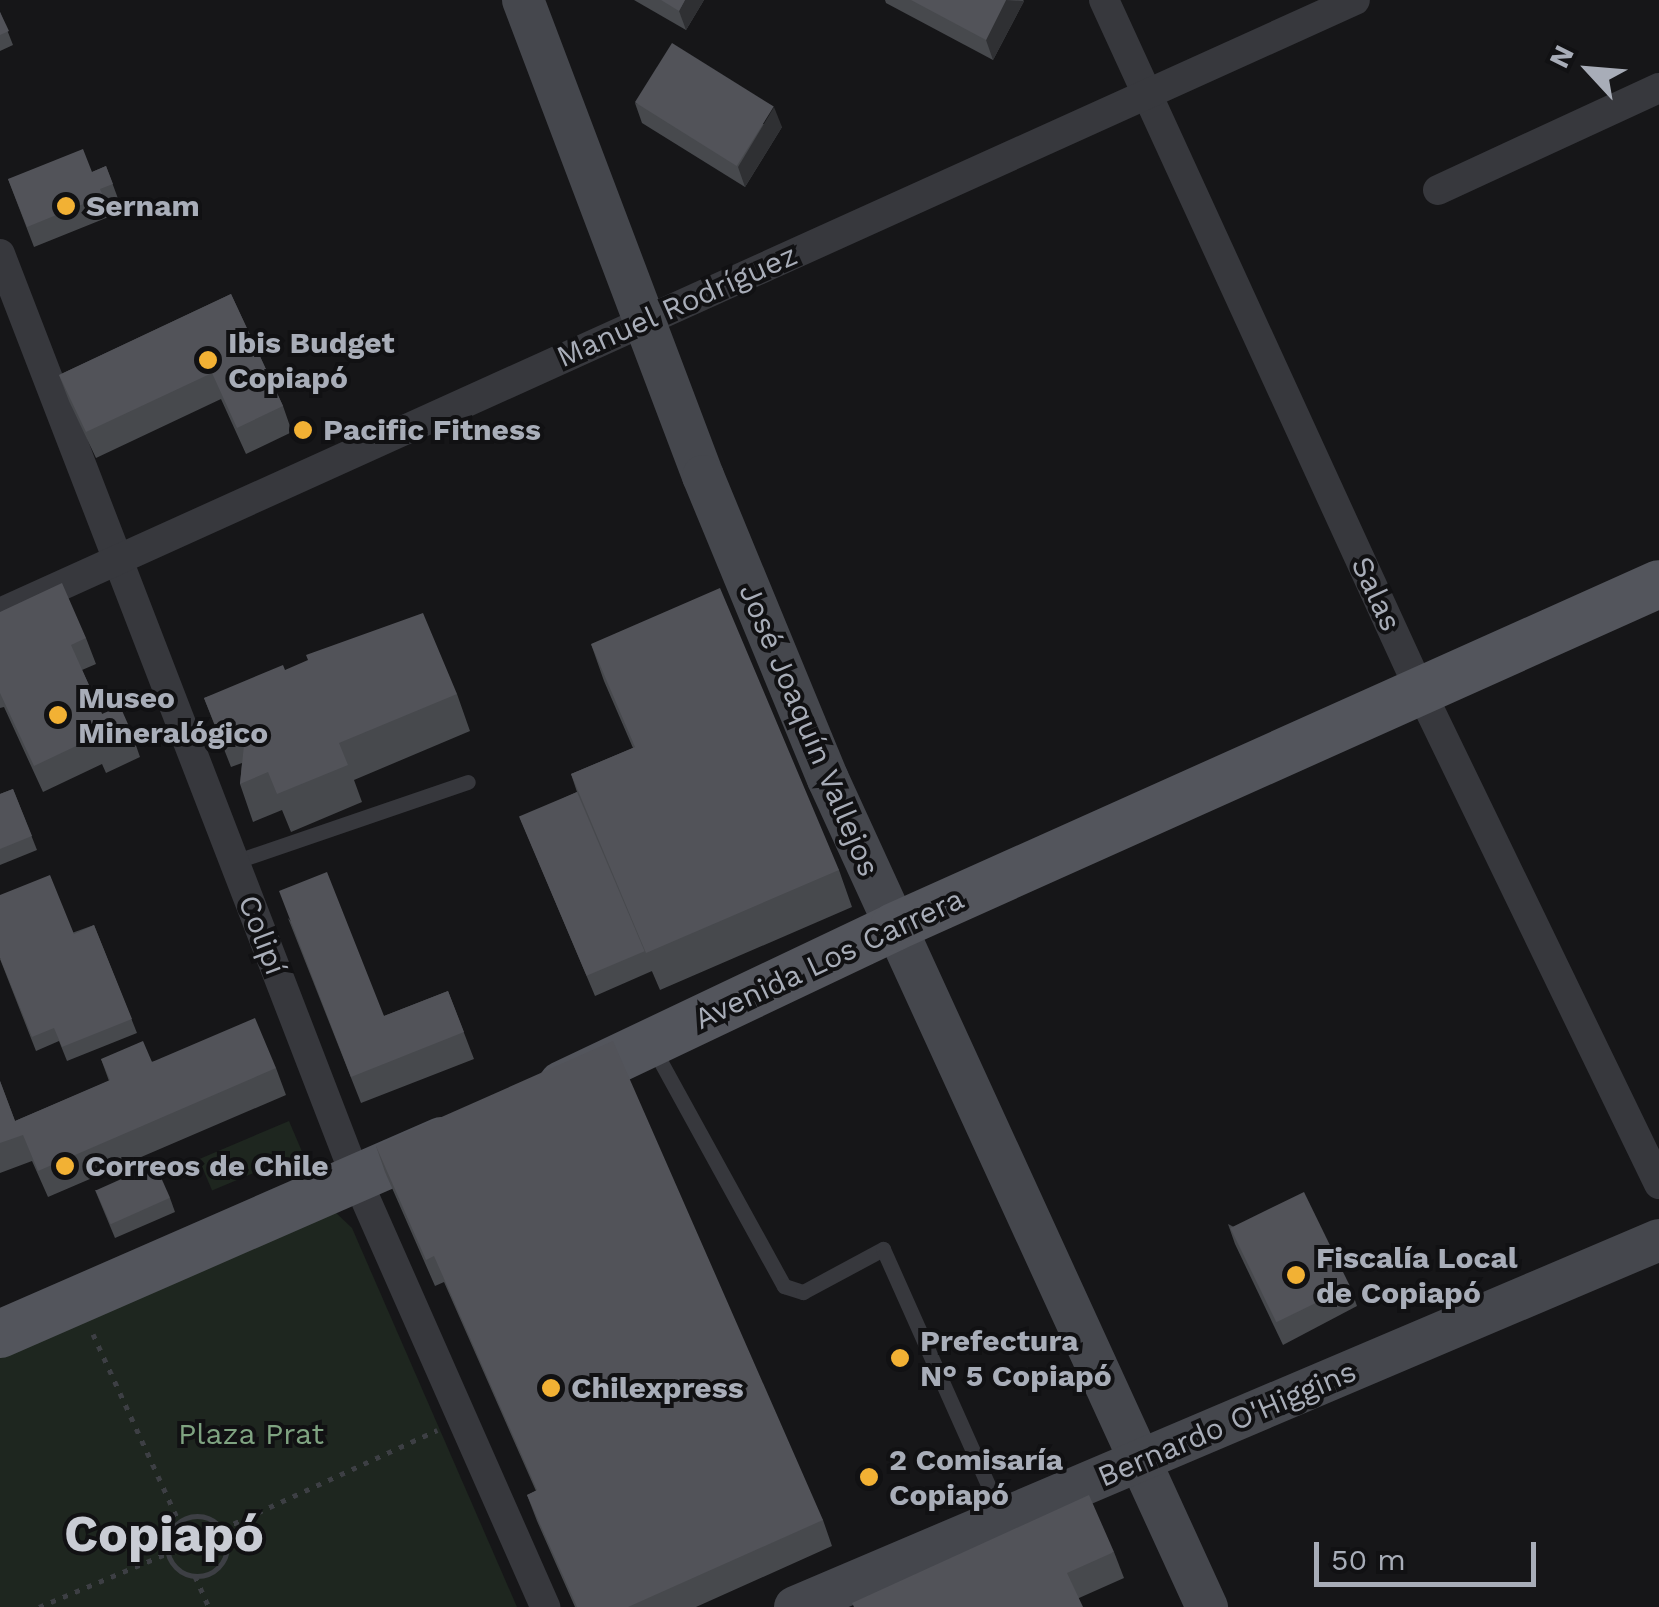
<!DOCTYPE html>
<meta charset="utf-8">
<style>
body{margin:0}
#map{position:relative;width:1659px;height:1607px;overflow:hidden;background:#161618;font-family:"Work Sans",sans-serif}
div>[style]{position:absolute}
.green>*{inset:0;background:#1e261f;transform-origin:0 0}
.path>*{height:5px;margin-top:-2.5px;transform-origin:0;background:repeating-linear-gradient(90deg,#3d3f44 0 5px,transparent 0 13px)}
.path>.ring{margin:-2.5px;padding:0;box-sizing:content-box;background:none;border:5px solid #3d3f44;border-radius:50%}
.service>*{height:15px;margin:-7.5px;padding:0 7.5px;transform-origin:7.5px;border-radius:7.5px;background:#37383d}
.minor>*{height:30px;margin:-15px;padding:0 15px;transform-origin:15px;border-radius:15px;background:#37383d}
.secondary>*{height:42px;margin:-21px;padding:0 21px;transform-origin:21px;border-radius:21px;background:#45474d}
.primary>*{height:48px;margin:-24px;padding:0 24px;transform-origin:24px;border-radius:24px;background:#53555c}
.wall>*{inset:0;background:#47494d}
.shaded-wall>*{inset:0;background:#2f3033}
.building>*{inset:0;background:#525359;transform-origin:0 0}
.dots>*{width:28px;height:28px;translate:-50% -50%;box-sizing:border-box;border:5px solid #111113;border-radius:50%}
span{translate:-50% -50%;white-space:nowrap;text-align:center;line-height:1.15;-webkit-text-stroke:8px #111113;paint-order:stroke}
.poi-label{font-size:30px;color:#a8adb8;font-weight:700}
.left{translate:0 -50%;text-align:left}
.street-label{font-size:30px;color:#a8adb8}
.park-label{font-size:30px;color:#7fa381}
.town-label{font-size:50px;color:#c9ccd4;font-weight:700}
.north{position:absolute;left:1539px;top:20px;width:100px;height:100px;-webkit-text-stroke:8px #111113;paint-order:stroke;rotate:296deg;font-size:28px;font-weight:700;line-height:40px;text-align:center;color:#a8adb8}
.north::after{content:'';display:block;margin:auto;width:35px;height:45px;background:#a8adb8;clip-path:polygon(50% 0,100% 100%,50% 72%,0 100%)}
.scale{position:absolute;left:1314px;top:1542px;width:222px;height:45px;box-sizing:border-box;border:5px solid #a8adb8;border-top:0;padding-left:12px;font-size:30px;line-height:35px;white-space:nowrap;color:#a8adb8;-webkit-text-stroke:8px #111113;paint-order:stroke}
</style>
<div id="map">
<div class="green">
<div style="left:289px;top:1121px;width:34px;height:98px;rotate:67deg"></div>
<div style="clip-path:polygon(333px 1210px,352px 1228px,517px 1607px,0 1607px,0 1354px)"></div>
</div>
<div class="path">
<div style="left:93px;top:1334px;width:207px;rotate:65.4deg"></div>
<div class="ring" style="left:167px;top:1516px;width:55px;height:55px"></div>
<div style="left:222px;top:1529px;width:237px;rotate:-24.7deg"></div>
<div style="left:195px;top:1576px;width:34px;rotate:66deg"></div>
<div style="left:39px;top:1607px;width:140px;rotate:-22.7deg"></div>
</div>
<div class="service">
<div style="left:234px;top:862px;width:247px;rotate:-18.9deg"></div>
<div style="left:652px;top:1046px;width:274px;rotate:61.2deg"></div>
<div style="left:784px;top:1286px;width:20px;rotate:18deg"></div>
<div style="left:803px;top:1292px;width:91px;rotate:-28.3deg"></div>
<div style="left:883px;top:1249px;width:292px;rotate:66deg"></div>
</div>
<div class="minor">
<div style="left:1104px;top:0;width:757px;rotate:65.4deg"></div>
<div style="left:1419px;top:688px;width:551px;rotate:64.18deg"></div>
<div style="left:1438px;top:190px;width:243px;rotate:-24.8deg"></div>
<div style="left:0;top:254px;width:992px;rotate:68.92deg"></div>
<div style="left:357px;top:1180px;width:467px;rotate:66.2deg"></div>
<div style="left:0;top:613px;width:1487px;rotate:-24.34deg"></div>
</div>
<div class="secondary">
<div style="left:523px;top:0;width:509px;rotate:69.29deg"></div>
<div style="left:703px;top:476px;width:328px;rotate:67.6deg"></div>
<div style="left:828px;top:779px;width:911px;rotate:65.41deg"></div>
<div style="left:795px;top:1607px;width:939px;rotate:-23.01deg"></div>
</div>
<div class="primary">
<div style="left:562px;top:1085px;width:368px;rotate:-25.4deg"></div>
<div style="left:894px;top:927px;width:838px;rotate:-24.15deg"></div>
<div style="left:0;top:1334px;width:482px;rotate:-23.6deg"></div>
</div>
<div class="wall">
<div style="clip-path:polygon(634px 0,704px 0,686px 30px)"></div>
<div style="clip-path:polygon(885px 0,1023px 0,1024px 1px,993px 60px,886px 3px)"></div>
<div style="clip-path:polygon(0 12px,13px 45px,0 51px)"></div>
<div style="clip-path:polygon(635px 103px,782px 127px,745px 187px,642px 123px)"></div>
<div style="clip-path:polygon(106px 166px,120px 204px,108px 209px,111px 216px,34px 247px,8px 179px,92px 172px)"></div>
<div style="clip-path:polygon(231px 294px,283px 406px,292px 432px,246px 454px,221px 399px,96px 458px,69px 401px,59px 375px)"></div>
<div style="clip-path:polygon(0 612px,86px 638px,96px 664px,82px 670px,102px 714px,131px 731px,140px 757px,106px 773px,102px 764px,43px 792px,4px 707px,0 708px)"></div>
<div style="clip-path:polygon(591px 644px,839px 870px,852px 907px,660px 990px,651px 969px,652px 971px,595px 996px,520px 818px,577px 792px,571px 774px,633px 748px,604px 681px)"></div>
<div style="clip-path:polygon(285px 670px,457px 694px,470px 731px,354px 780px,362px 802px,291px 832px,282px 810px,253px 822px,240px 784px,242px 763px,231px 767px,204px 698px)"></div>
<div style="clip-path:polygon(13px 789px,37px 850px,0 865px,0 794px)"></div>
<div style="clip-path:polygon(288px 918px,384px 1016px,448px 991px,474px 1059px,361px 1103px)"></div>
<div style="clip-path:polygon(94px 925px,137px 1033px,67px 1061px,59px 1041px,36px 1051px,0 959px)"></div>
<div style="clip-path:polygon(101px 1059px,276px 1068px,286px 1095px,48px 1197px,32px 1161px,0 1173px,0 1081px,15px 1121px,109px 1081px)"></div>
<div style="clip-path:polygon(376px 1146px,823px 1520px,832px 1546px,696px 1607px,575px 1607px,537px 1521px,527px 1495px,536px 1491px,444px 1282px,435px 1286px,385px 1172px)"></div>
<div style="clip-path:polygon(95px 1190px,170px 1198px,175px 1212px,115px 1238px)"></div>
<div style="clip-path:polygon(1228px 1224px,1350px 1286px,1357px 1306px,1283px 1345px,1235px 1244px)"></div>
<div style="clip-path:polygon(1114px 1552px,1124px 1578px,1079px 1598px,853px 1607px)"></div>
</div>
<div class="shaded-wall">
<div style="clip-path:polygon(685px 0,704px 0,686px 30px,679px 11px)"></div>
<div style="clip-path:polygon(1006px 0,1024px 1px,993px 60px,986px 40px)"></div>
<div style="clip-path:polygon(774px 107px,782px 127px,745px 187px,738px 167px)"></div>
</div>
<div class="building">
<div style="clip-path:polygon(661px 0,685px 0,679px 11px)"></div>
<div style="clip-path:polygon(911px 0,1006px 0,986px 40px)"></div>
<div style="clip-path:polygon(0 12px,9px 31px,0 35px)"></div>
<div style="left:672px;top:43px;width:120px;height:70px;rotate:32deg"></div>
<div style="clip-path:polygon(83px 149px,92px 172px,106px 166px,113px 184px,100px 189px,103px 196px,27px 227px,8px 179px)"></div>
<div style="clip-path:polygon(231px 294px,283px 406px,237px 428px,212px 373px,86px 432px,59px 375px)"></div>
<div style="clip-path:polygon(62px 583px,86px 638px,71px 645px,102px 714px,120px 706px,131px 731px,97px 747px,93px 738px,34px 766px,0 693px,0 612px)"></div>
<div style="clip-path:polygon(720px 588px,839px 870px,646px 953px,571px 774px,635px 747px,591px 644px)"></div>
<div style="clip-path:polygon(423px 613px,457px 694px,339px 743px,348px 765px,277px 794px,268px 772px,240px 784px,244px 745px,234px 723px,217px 730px,204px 698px,283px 665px,285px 670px,308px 660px,306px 655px)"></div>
<div style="clip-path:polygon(13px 789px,32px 836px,0 849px,0 794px)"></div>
<div style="left:577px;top:792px;width:173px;height:63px;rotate:67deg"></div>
<div style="clip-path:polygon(327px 872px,384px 1016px,448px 991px,464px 1032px,351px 1077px,279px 891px)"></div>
<div style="clip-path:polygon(50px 875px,74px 934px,94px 925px,132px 1019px,62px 1047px,54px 1028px,32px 1037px,0 958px,0 895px)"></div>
<div style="clip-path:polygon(255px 1018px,276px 1068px,38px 1171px,23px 1135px,0 1143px,0 1081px,15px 1121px,110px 1080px,101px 1059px,143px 1041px,152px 1062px)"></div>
<div style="clip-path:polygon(613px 1041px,823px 1520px,628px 1607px,577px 1607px,527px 1495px,537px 1490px,434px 1256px,426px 1260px,376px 1146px)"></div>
<div style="left:155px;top:1164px;width:37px;height:65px;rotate:66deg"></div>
<div style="left:1304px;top:1192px;width:105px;height:82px;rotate:64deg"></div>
<div style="clip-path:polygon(1089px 1495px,1114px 1552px,1067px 1573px,1083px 1607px,854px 1607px,852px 1603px)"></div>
</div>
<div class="dots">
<div style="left:66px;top:206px;background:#f2b134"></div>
<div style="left:208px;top:360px;background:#f2b134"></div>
<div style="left:303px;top:430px;background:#f2b134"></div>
<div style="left:58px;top:715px;background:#f2b134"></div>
<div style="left:65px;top:1166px;background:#f2b134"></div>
<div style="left:1296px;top:1275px;background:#f2b134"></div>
<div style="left:900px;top:1358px;background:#f2b134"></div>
<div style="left:551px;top:1388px;background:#f2b134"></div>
<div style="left:869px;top:1477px;background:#f2b134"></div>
</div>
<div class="poi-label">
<span class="left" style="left:86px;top:206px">Sernam</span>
<span class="left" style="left:228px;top:360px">Ibis Budget<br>Copiapó</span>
<span class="left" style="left:323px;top:430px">Pacific Fitness</span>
<span class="left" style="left:78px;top:715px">Museo<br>Mineralógico</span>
<span class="left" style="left:85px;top:1166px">Correos de Chile</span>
<span class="left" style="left:1316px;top:1275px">Fiscalía Local<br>de Copiapó</span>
<span class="left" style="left:920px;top:1358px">Prefectura<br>N° 5 Copiapó</span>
<span class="left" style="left:571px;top:1388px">Chilexpress</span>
<span class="left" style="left:889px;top:1477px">2 Comisaría<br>Copiapó</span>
</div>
<div class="street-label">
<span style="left:677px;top:306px;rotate:-24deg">Manuel Rodríguez</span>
<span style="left:1376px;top:594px;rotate:65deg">Salas</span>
<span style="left:809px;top:730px;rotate:67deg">José Joaquín Vallejos</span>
<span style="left:262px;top:935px;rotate:69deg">Colipí</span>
<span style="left:829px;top:959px;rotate:-25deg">Avenida Los Carrera</span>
<span style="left:1227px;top:1424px;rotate:-23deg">Bernardo O'Higgins</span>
</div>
<div class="park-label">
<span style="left:251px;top:1434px">Plaza Prat</span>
</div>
<div class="town-label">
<span style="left:164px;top:1534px">Copiapó</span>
</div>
<div class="north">N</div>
<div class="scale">50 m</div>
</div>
